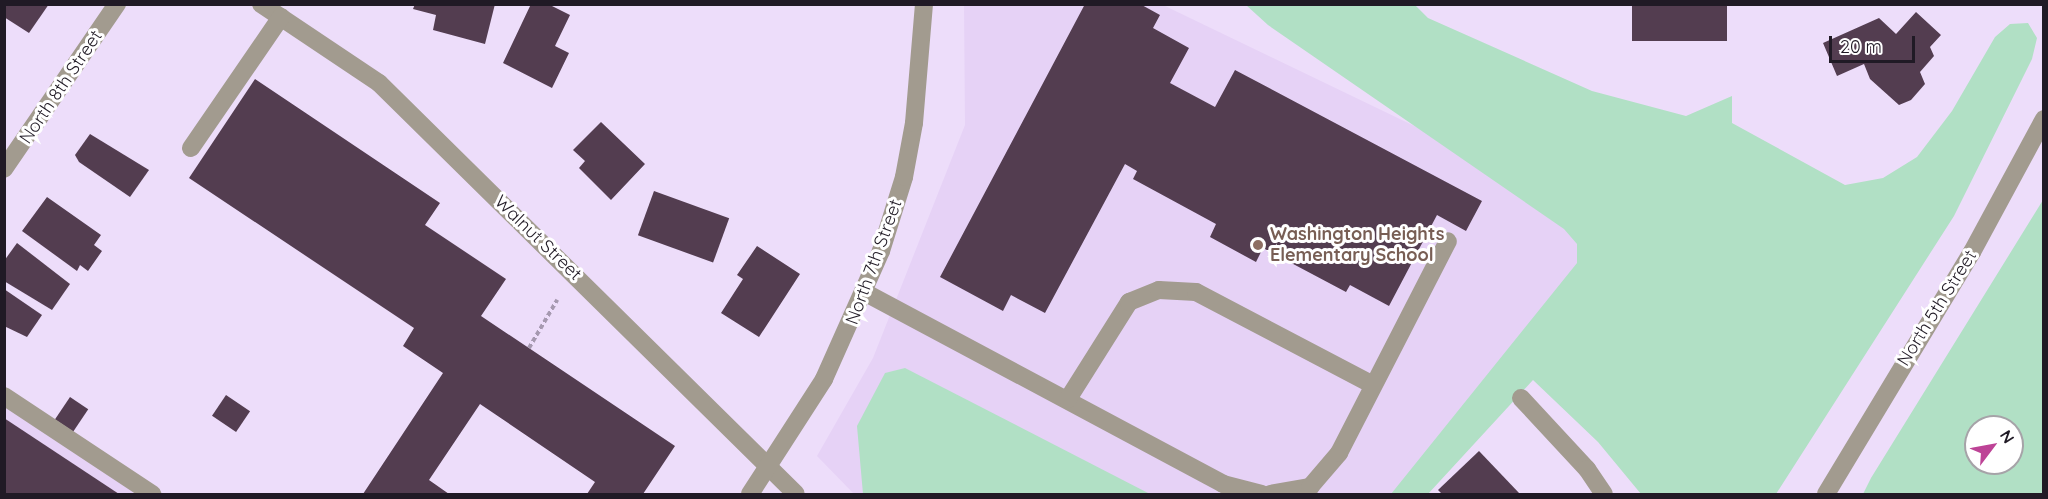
<!DOCTYPE html>
<style>
body{margin:0}
#map{position:relative;width:2048px;height:499px;overflow:hidden;background:#edddfa;font-family:Quicksand,sans-serif}
div>[style]{position:absolute}
.built>*{inset:0;background:#e6d2f6}
.green>*{inset:0;background:#b1e0c5}
.building>*{inset:0;background:#533d50;transform-origin:0 0}
.path>*{height:4px;margin-top:-2px;transform-origin:0;background:repeating-linear-gradient(90deg,#a699b0 0 4.5px,transparent 0 7.5px)}
.minor>*{height:18px;margin:-9px;padding:0 9px;transform-origin:9px;border-radius:9px;background:#a29b8f}
.dots>*{width:16px;height:16px;translate:-50% -50%;box-sizing:border-box;border:3px solid #fff;border-radius:50%}
span{translate:-50% -50%;white-space:nowrap;text-align:center;line-height:1.15;-webkit-text-stroke:6px #fff;paint-order:stroke}
.street-label{font-size:18px;color:#201a25}
.education-label{font-size:18px;color:#785e54;font-weight:700}
.left{translate:0 -50%;text-align:left}
.frame{position:absolute;inset:0;border:6px solid #201a25;pointer-events:none}
.north{position:absolute;left:1964px;top:415px;width:60px;height:60px;box-sizing:border-box;background:#fff;border:2px solid #a6a3a8;border-radius:50%;rotate:58deg;font-size:16px;font-weight:700;line-height:24px;text-align:center;color:#201a25}
.north::after{content:'';display:block;margin:auto;width:21px;height:27px;background:#bd4396;clip-path:polygon(50% 0,100% 100%,50% 72%,0 100%)}
.scale{position:absolute;left:1829px;top:36px;width:86px;height:27px;box-sizing:border-box;border:3px solid #201a25;border-top:0;padding-left:8px;font-size:18px;line-height:21px;white-space:nowrap;color:#201a25;-webkit-text-stroke:4px #fff;paint-order:stroke}
</style>
<div id="map">
<div class="built">
<div style="clip-path:polygon(964px 5px,1163px 5px,1614px 222px,1413px 494px,854px 494px,817px 456px,873px 358px,965px 125px)"></div>
<div style="clip-path:polygon(5px 405px,140px 494px,5px 494px)"></div>
</div>
<div class="green">
<div style="clip-path:polygon(1246px 5px,1415px 5px,1428px 18px,1592px 91px,1686px 116px,1732px 96px,1732px 123px,1845px 185px,1883px 178px,1917px 157px,1952px 111px,1995px 37px,2010px 24px,2028px 23px,2037px 38px,2032px 59px,1954px 216px,1776px 494px,1641px 494px,1598px 442px,1533px 380px,1428px 494px,1391px 494px,1577px 263px,1577px 244px,1564px 229px,1268px 25px)"></div>
<div style="clip-path:polygon(evenodd,2043px 200px,2043px 494px,1863px 494px,1871px 478px,2043px 200px,1976px 427px,2012px 427px,2012px 463px,1976px 463px,1976px 427px)"></div>
<div style="clip-path:polygon(905px 368px,1150px 494px,863px 494px,857px 426px,885px 373px)"></div>
</div>
<div class="building">
<div style="clip-path:polygon(4px 4px,49px 4px,29px 33px,4px 17px)"></div>
<div style="clip-path:polygon(415px 4px,495px 4px,485px 44px,433px 30px,436px 15px,413px 9px)"></div>
<div style="clip-path:polygon(531px 4px,548px 4px,570px 15px,555px 46px,569px 53px,552px 88px,503px 63px)"></div>
<div style="clip-path:polygon(1085px 4px,1140px 4px,1160px 15px,1153px 28px,1189px 48px,1170px 83px,1215px 107px,1235px 70px,1482px 201px,1466px 231px,1437px 215px,1389px 306px,1350px 285px,1346px 292px,1263px 248px,1256px 262px,1210px 237px,1216px 224px,1133px 179px,1137px 171px,1125px 164px,1045px 313px,1011px 295px,1003px 311px,940px 277px)"></div>
<div style="left:1632px;top:4px;width:95px;height:37px"></div>
<div style="clip-path:polygon(1916px 12px,1941px 35px,1930px 47px,1934px 56px,1920px 72px,1925px 84px,1911px 100px,1899px 105px,1870px 79px,1864px 64px,1837px 76px,1823px 43px,1879px 18px,1896px 34px)"></div>
<div style="clip-path:polygon(255px 79px,440px 203px,425px 225px,506px 279px,481px 316px,675px 446px,643px 494px,587px 494px,595px 482px,480px 404px,429px 480px,449px 494px,363px 494px,443px 373px,403px 346px,414px 328px,189px 178px)"></div>
<div style="clip-path:polygon(601px 122px,645px 164px,611px 200px,579px 168px,585px 161px,573px 150px)"></div>
<div style="clip-path:polygon(90px 134px,149px 170px,130px 197px,79px 162px,75px 155px)"></div>
<div style="left:654px;top:191px;width:80px;height:47px;rotate:20deg"></div>
<div style="clip-path:polygon(47px 197px,101px 235px,94px 245px,102px 251px,88px 271px,80px 265px,77px 271px,22px 231px)"></div>
<div style="clip-path:polygon(17px 243px,70px 284px,52px 310px,4px 281px,4px 261px)"></div>
<div style="clip-path:polygon(757px 246px,800px 274px,759px 337px,721px 313px,743px 279px,737px 275px)"></div>
<div style="clip-path:polygon(4px 289px,42px 315px,27px 337px,4px 326px)"></div>
<div style="left:226px;top:395px;width:29px;height:25px;rotate:34deg"></div>
<div style="left:70px;top:397px;width:22px;height:27px;rotate:34deg"></div>
<div style="clip-path:polygon(4px 418px,119px 494px,4px 494px)"></div>
<div style="clip-path:polygon(1479px 451px,1520px 494px,1442px 494px,1438px 490px)"></div>
</div>
<div class="path">
<div style="left:529px;top:348px;width:56px;rotate:-59.7deg"></div>
</div>
<div class="minor">
<div style="left:261px;top:4px;width:142px;rotate:33.8deg"></div>
<div style="left:379px;top:83px;width:585px;rotate:44.58deg"></div>
<div style="left:191px;top:148px;width:159px;rotate:-55.5deg"></div>
<div style="left:4px;top:169px;width:200px;rotate:-55.6deg"></div>
<div style="left:864px;top:292px;width:407px;rotate:28.1deg"></div>
<div style="left:1223px;top:484px;width:40px;rotate:14.4deg"></div>
<div style="left:4px;top:396px;width:178px;rotate:33.5deg"></div>
<div style="left:1521px;top:398px;width:97px;rotate:47.1deg"></div>
<div style="left:1587px;top:469px;width:30px;rotate:56deg"></div>
<div style="left:1068px;top:399px;width:115px;rotate:-57.8deg"></div>
<div style="left:1129px;top:302px;width:32px;rotate:-22deg"></div>
<div style="left:1159px;top:290px;width:37px;rotate:3deg"></div>
<div style="left:1196px;top:292px;width:200px;rotate:27.7deg"></div>
<div style="left:750px;top:494px;width:137px;rotate:-57.2deg"></div>
<div style="left:824px;top:379px;width:140px;rotate:-66deg"></div>
<div style="left:881px;top:251px;width:77px;rotate:-72.7deg"></div>
<div style="left:904px;top:177px;width:55px;rotate:-79.5deg"></div>
<div style="left:914px;top:123px;width:119px;rotate:-85.2deg"></div>
<div style="left:1270px;top:494px;width:41px;rotate:-9.9deg"></div>
<div style="left:1310px;top:487px;width:45px;rotate:-49.5deg"></div>
<div style="left:1339px;top:453px;width:238px;rotate:-62.8deg"></div>
<div style="left:1826px;top:494px;width:283px;rotate:-58.9deg"></div>
<div style="left:1972px;top:252px;width:151px;rotate:-61.6deg"></div>
</div>
<div class="dots">
<div style="left:1258px;top:245px;background:#8d6e63"></div>
</div>
<div class="street-label">
<span style="left:61px;top:87px;rotate:-56deg">North 8th Street</span>
<span style="left:538px;top:238px;rotate:44deg">Walnut Street</span>
<span style="left:874px;top:262px;rotate:-70deg">North 7th Street</span>
<span style="left:1937px;top:308px;rotate:-58deg">North 5th Street</span>
</div>
<div class="education-label">
<span class="left" style="left:1270px;top:245px">Washington Heights<br>Elementary School</span>
</div>
<div class="frame"></div>
<div class="north">N</div>
<div class="scale">20 m</div>
</div>
